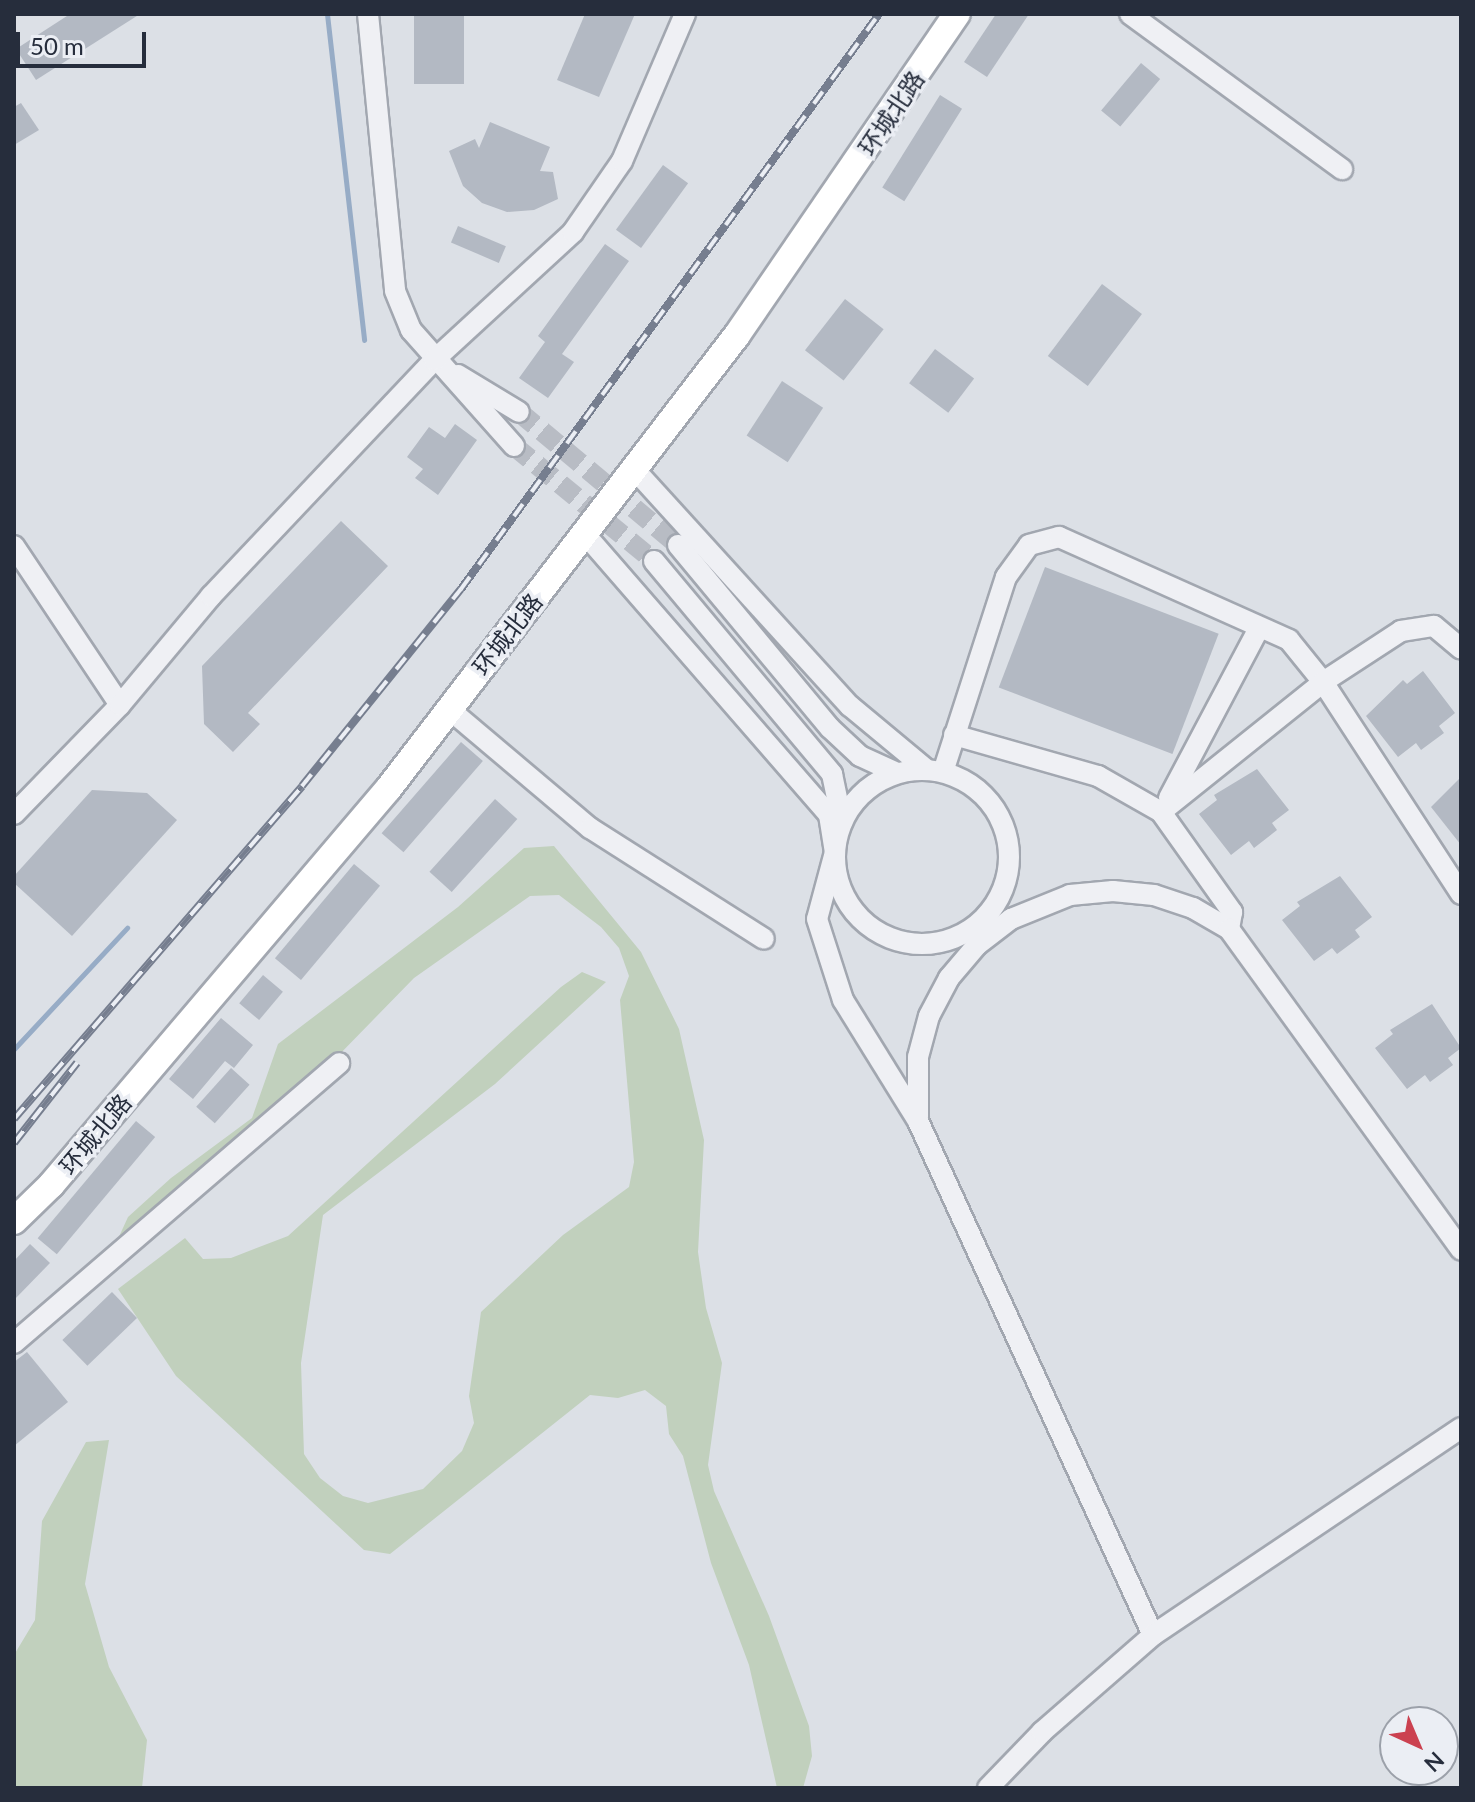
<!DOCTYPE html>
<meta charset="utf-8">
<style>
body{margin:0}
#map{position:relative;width:1475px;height:1802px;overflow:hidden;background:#dce0e6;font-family:Lato,"Noto Sans SC",sans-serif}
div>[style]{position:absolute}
.green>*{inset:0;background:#c1d0bd}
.stream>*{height:5px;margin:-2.5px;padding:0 2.5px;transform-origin:2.5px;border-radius:2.5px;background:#97acc6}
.building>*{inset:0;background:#b3b9c3;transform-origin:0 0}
.minor-tunnel>*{height:20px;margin-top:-10px;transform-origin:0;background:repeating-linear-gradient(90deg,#b8bcc4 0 20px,transparent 0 30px)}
.roads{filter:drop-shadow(2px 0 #a2a7b0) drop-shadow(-2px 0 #a2a7b0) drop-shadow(0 2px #a2a7b0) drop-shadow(0 -2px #a2a7b0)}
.minor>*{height:20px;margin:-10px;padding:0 10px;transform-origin:10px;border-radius:10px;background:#eff0f4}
.minor>.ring{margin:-10px;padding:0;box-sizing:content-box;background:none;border:20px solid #eff0f4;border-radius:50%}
.major>*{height:26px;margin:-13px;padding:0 13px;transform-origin:13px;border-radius:13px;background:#fff}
.rail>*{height:8px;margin-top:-4px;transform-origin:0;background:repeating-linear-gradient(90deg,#ebeef4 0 15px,#767e8f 0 30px);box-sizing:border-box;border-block:2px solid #767e8f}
span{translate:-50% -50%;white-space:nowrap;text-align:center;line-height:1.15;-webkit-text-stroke:7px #ebeef4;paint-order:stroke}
.street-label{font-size:24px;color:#262d3c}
.frame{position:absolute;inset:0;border:16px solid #262d3c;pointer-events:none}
.north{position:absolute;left:1379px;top:1706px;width:80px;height:80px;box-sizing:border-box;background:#ebeef4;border:2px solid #9ca1aa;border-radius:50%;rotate:136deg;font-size:22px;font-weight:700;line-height:32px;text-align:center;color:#262d3c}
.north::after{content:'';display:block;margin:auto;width:28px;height:36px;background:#cb4150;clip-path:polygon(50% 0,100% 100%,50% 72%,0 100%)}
.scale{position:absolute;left:16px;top:32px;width:130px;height:36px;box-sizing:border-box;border:4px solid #262d3c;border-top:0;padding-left:10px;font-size:24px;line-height:28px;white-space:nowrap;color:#262d3c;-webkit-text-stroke:6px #ebeef4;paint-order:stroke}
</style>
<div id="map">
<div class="green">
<div style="clip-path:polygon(554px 846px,641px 952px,679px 1029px,704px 1140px,698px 1252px,706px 1308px,722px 1363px,708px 1465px,714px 1491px,769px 1616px,809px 1726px,812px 1756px,803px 1788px,777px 1788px,749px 1665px,711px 1563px,683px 1456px,669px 1434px,666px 1406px,645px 1390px,618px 1398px,590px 1395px,390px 1554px,364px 1550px,176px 1376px,118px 1289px,185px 1238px,203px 1259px,231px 1258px,288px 1236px,561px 987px,582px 972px,606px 982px,495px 1084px,323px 1215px,301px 1363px,304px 1454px,320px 1478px,343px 1496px,368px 1503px,423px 1489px,462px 1451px,474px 1423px,469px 1396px,481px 1312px,563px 1235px,629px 1187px,634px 1162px,620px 1000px,629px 976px,619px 948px,601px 927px,559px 895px,530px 896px,414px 978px,334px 1060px,117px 1241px,128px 1217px,171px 1178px,252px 1118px,278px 1044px,458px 907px,524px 848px)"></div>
<div style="clip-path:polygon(109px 1440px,85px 1584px,109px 1667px,147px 1740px,142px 1788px,14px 1788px,14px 1655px,35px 1620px,42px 1521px,86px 1442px)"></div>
</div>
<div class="stream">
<div style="left:327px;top:14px;width:328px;rotate:83.5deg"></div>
<div style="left:14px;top:1049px;width:166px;rotate:-47deg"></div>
</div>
<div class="building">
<div style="clip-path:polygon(70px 14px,140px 14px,36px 80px,16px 49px)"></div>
<div style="left:414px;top:14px;width:50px;height:70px"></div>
<div style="clip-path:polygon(585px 14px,635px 14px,599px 97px,557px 80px)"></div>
<div style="clip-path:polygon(996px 14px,1029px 14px,987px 77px,964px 62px)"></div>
<div style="left:1141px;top:63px;width:25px;height:62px;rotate:40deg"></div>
<div style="left:940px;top:95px;width:26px;height:109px;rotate:32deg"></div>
<div style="clip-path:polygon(21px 103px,39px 130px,14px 145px,14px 107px)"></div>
<div style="clip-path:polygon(490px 122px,550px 147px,540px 171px,553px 172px,558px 199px,534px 210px,507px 212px,482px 203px,463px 186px,449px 151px,475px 139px,479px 148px)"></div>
<div style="left:663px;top:165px;width:31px;height:80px;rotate:36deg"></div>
<div style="left:458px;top:226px;width:52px;height:18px;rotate:23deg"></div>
<div style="clip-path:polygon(605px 244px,629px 261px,562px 354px,574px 362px,548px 398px,519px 378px,545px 342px,538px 336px)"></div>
<div style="left:1102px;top:284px;width:50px;height:90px;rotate:37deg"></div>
<div style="left:845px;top:299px;width:49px;height:65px;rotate:38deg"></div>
<div style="left:935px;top:349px;width:49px;height:43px;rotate:37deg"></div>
<div style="left:782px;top:381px;width:49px;height:65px;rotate:33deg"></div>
<div style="clip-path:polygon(455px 424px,477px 440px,438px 495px,415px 478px,423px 469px,407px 457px,429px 427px,445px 438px)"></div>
<div style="clip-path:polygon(341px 521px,388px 566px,248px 713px,260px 724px,233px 752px,204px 724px,202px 666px)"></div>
<div style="left:1045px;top:567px;width:186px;height:129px;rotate:21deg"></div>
<div style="clip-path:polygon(1423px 671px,1455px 713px,1439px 726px,1444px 733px,1421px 750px,1416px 743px,1398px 757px,1366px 716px,1403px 680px,1407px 684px)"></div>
<div style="left:461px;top:742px;width:29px;height:121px;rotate:41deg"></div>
<div style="clip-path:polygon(1257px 769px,1289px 810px,1272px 823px,1277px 830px,1254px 848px,1249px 841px,1231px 855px,1199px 814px,1217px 800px,1214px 795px)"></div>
<div style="clip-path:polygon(1461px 777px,1461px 845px,1431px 807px)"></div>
<div style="clip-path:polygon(92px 790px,147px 793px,177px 820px,72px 936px,14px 883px,14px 876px)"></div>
<div style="left:495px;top:799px;width:30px;height:98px;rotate:42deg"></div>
<div style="left:354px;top:864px;width:34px;height:123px;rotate:40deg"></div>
<div style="clip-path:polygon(1340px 876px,1372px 917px,1355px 930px,1360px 937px,1337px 954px,1332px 948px,1314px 961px,1282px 920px,1300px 906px,1297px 902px)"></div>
<div style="left:263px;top:975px;width:26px;height:37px;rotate:40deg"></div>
<div style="clip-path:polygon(1432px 1004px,1461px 1048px,1448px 1058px,1453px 1065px,1430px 1082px,1425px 1075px,1407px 1089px,1375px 1048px,1393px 1034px,1390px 1030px)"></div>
<div style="clip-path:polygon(221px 1018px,253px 1045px,234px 1068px,225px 1061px,193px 1099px,169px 1079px)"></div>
<div style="left:231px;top:1068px;width:25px;height:52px;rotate:42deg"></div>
<div style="left:136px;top:1121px;width:25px;height:153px;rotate:40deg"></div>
<div style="clip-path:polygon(30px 1244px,50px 1263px,14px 1300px,14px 1261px)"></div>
<div style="left:112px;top:1292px;width:36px;height:69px;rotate:46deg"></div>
<div style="clip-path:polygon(27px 1352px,68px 1402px,14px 1446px,14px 1362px)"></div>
</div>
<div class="minor-tunnel">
<div style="left:519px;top:412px;width:207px;rotate:39.9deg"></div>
<div style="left:514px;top:446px;width:181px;rotate:39.4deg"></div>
</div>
<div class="roads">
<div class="minor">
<div style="left:368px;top:14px;width:278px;rotate:84.4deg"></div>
<div style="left:395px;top:291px;width:42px;rotate:67.7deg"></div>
<div style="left:411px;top:330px;width:155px;rotate:48.4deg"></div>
<div style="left:1130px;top:14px;width:263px;rotate:36.2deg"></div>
<div style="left:458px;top:375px;width:71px;rotate:31.2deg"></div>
<div style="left:634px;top:469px;width:321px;rotate:47.7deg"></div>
<div style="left:850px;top:706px;width:100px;rotate:39.7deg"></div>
<div style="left:584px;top:533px;width:374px;rotate:49deg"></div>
<div style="left:829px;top:815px;width:37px;rotate:81deg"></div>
<div style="left:835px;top:852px;width:69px;rotate:105deg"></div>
<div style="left:817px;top:919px;width:85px;rotate:72.2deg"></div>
<div style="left:843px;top:1000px;width:142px;rotate:58.2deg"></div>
<div style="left:918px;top:1121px;width:565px;rotate:65.43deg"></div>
<div style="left:678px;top:545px;width:238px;rotate:50.3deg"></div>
<div style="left:830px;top:728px;width:41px;rotate:43deg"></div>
<div style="left:860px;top:756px;width:41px;rotate:24.7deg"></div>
<div style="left:14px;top:546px;width:191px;rotate:56.3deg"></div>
<div style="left:654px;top:561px;width:278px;rotate:50.1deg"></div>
<div style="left:832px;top:774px;width:49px;rotate:78.2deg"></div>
<div style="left:449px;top:709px;width:185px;rotate:40.2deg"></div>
<div style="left:590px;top:828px;width:206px;rotate:32.5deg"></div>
<div style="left:954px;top:735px;width:150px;rotate:15.9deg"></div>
<div style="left:1098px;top:776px;width:73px;rotate:29.7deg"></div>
<div style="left:1161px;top:812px;width:123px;rotate:54.6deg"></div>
<div style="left:1232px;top:912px;width:17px;rotate:100deg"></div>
<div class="ring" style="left:835px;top:770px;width:154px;height:154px"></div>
<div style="left:943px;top:772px;width:205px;rotate:-72.1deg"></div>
<div style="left:1006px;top:577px;width:39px;rotate:-54deg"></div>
<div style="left:1029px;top:545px;width:31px;rotate:-15deg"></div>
<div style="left:1059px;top:537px;width:252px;rotate:24.1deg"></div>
<div style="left:1289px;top:640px;width:54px;rotate:51deg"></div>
<div style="left:1323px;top:682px;width:253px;rotate:56.9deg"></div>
<div style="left:1169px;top:798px;width:192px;rotate:-62.1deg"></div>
<div style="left:1161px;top:812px;width:208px;rotate:-38.7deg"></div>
<div style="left:1323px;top:682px;width:93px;rotate:-33.2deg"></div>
<div style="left:1401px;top:631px;width:33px;rotate:-9deg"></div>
<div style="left:1434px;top:626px;width:35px;rotate:40deg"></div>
<div style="left:14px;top:814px;width:152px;rotate:-45.8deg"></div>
<div style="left:120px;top:705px;width:142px;rotate:-50.1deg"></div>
<div style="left:211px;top:596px;width:325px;rotate:-46.6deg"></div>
<div style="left:434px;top:360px;width:189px;rotate:-42.6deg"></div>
<div style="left:573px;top:232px;width:86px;rotate:-55.4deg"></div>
<div style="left:622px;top:161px;width:160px;rotate:-66.8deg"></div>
<div style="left:918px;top:1117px;width:60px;rotate:-90deg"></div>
<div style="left:918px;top:1057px;width:42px;rotate:-75deg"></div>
<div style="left:929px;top:1016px;width:43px;rotate:-62.2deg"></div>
<div style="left:949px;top:978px;width:43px;rotate:-49.7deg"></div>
<div style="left:977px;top:945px;width:43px;rotate:-37.4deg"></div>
<div style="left:1011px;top:919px;width:64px;rotate:-22.1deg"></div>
<div style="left:1070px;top:895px;width:43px;rotate:-5.3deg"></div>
<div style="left:1113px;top:891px;width:41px;rotate:5.6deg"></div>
<div style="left:1154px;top:895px;width:41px;rotate:18.4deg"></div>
<div style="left:1193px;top:908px;width:42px;rotate:30.3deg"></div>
<div style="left:1229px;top:929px;width:396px;rotate:54.1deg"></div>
<div style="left:14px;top:1343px;width:429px;rotate:-40.7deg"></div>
<div style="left:988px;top:1788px;width:78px;rotate:-46deg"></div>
<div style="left:1042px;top:1732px;width:147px;rotate:-41.1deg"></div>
<div style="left:1153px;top:1635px;width:371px;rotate:-33.9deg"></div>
</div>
<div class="major">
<div style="left:14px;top:1221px;width:52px;rotate:-44.2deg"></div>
<div style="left:51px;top:1185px;width:521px;rotate:-49.59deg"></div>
<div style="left:389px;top:788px;width:571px;rotate:-52.47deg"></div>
<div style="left:737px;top:335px;width:389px;rotate:-55.6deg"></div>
</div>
</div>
<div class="rail">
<div style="left:14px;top:1119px;width:440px;rotate:-49.1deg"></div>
<div style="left:302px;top:786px;width:253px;rotate:-51.1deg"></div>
<div style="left:461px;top:589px;width:711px;rotate:-53.98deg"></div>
<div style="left:14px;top:1143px;width:102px;rotate:-51.8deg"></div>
</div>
<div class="street-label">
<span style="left:891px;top:113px;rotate:-56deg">环城北路</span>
<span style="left:507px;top:634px;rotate:-52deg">环城北路</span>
<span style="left:95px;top:1134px;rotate:-50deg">环城北路</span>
</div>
<div class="frame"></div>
<div class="north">N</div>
<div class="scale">50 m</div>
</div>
